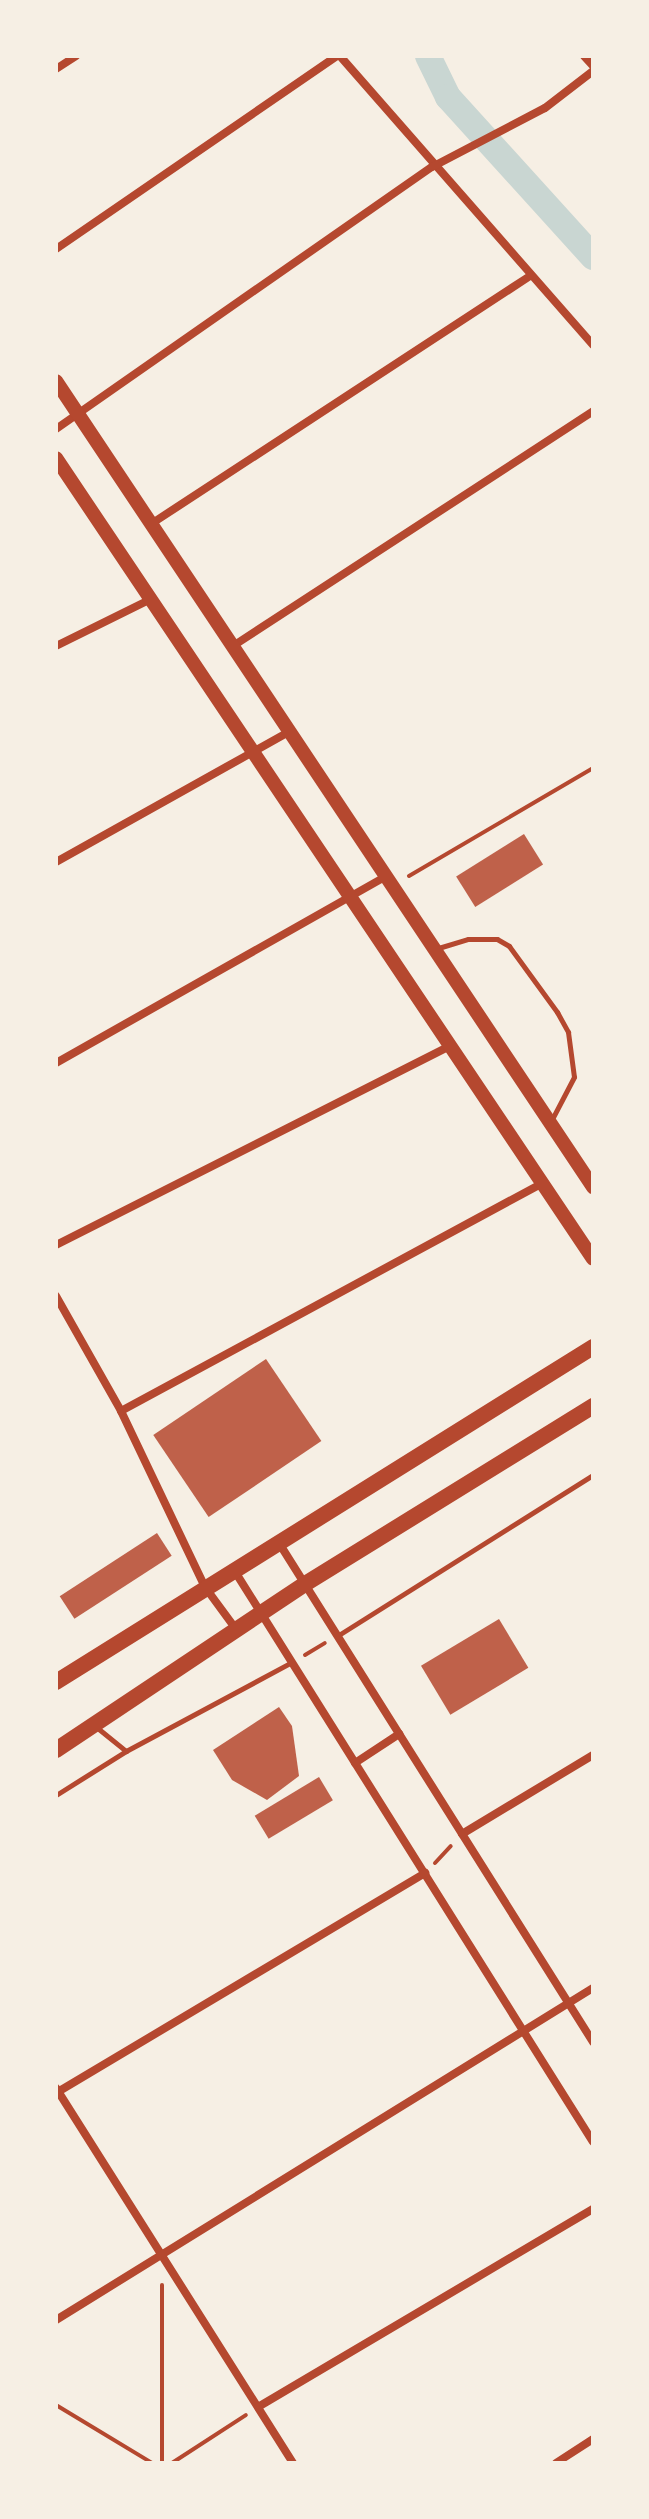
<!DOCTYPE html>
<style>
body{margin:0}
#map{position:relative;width:649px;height:2519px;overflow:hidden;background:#f6efe4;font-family:"Public Sans",sans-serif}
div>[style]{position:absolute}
.canal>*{height:26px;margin:-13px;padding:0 13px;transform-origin:13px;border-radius:13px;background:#c9d6d2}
.building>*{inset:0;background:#bf614a;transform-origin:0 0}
.path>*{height:4px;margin:-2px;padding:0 2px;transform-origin:2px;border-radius:2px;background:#b5482f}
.service>*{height:5px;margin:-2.5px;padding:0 2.5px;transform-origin:2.5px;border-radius:2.5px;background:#b5482f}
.minor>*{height:8px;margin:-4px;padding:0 4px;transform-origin:4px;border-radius:4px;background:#b5482f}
.tertiary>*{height:14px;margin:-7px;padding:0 7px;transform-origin:7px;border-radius:7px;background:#b5482f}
.secondary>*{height:16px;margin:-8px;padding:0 8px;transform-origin:8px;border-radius:8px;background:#b5482f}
span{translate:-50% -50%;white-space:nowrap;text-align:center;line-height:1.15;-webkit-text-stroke:8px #f6efe4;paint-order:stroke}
.frame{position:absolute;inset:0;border:58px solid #f6efe4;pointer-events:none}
</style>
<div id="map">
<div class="canal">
<div style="left:428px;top:56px;width:46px;rotate:64deg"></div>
<div style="left:448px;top:97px;width:216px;rotate:47.8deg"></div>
</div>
<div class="building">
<div style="left:524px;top:834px;width:36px;height:80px;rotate:58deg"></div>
<div style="left:266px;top:1359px;width:99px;height:136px;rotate:56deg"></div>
<div style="left:157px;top:1533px;width:27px;height:116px;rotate:57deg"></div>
<div style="left:499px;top:1619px;width:57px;height:91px;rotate:59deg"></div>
<div style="clip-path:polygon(279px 1707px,292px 1726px,299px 1776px,267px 1800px,232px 1780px,213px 1750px)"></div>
<div style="left:319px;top:1777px;width:27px;height:75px;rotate:59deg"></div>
</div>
<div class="path">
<div style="left:409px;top:876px;width:213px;rotate:-30.4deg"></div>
<div style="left:305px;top:1655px;width:23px;rotate:-31deg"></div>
<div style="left:435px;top:1863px;width:23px;rotate:-47deg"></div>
<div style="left:162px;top:2285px;width:178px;rotate:90deg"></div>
<div style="left:56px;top:2405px;width:112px;rotate:31.1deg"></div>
<div style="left:172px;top:2463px;width:88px;rotate:-33deg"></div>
</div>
<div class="service">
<div style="left:435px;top:949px;width:34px;rotate:-17deg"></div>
<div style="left:468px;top:939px;width:29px"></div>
<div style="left:497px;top:939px;width:14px;rotate:30deg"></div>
<div style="left:509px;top:946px;width:82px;rotate:54deg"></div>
<div style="left:557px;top:1012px;width:23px;rotate:61deg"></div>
<div style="left:568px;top:1032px;width:45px;rotate:82.4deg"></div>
<div style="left:574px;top:1077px;width:50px;rotate:117.6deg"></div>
<div style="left:337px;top:1636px;width:302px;rotate:-32.2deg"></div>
<div style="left:95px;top:1726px;width:40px;rotate:39deg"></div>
<div style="left:126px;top:1751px;width:188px;rotate:-28.2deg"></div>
<div style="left:56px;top:1795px;width:83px;rotate:-32.2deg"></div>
</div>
<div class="minor">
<div style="left:340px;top:56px;width:384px;rotate:48.8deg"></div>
<div style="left:584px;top:56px;width:13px;rotate:48deg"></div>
<div style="left:56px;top:69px;width:24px;rotate:-33deg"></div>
<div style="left:56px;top:249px;width:341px;rotate:-34.5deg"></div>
<div style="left:56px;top:429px;width:458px;rotate:-34.9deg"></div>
<div style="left:432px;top:167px;width:127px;rotate:-27.6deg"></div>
<div style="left:545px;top:108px;width:61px;rotate:-37.6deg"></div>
<div style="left:151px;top:524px;width:452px;rotate:-33.2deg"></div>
<div style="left:56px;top:646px;width:106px;rotate:-26.3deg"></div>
<div style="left:233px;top:646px;width:430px;rotate:-33.1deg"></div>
<div style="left:56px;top:862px;width:268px;rotate:-29.2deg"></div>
<div style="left:56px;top:1063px;width:379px;rotate:-29.5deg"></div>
<div style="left:56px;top:1245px;width:441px;rotate:-26.8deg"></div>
<div style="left:56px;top:1296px;width:132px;rotate:60.5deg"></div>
<div style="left:121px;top:1411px;width:195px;rotate:64.5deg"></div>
<div style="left:205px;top:1587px;width:56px;rotate:53.7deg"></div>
<div style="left:121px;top:1411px;width:479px;rotate:-28.4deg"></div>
<div style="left:279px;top:1543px;width:590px;rotate:57.82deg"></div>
<div style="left:234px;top:1570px;width:675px;rotate:57.89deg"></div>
<div style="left:355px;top:1763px;width:53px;rotate:-33.4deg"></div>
<div style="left:462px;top:1834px;width:153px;rotate:-31.1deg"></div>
<div style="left:56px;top:2088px;width:444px;rotate:57.7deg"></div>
<div style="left:56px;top:2093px;width:430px;rotate:-30.8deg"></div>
<div style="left:56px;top:2320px;width:631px;rotate:-31.73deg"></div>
<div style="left:258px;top:2407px;width:389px;rotate:-30.6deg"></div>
<div style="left:556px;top:2463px;width:44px;rotate:-33deg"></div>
</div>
<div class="tertiary">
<div style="left:56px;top:381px;width:969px;rotate:56.33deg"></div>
<div style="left:56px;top:458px;width:964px;rotate:56.16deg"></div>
</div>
<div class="secondary">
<div style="left:56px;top:1682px;width:633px;rotate:-31.96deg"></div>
<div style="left:56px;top:1750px;width:299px;rotate:-33.7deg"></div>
<div style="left:305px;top:1584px;width:339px;rotate:-31.7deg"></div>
</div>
<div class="frame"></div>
</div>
